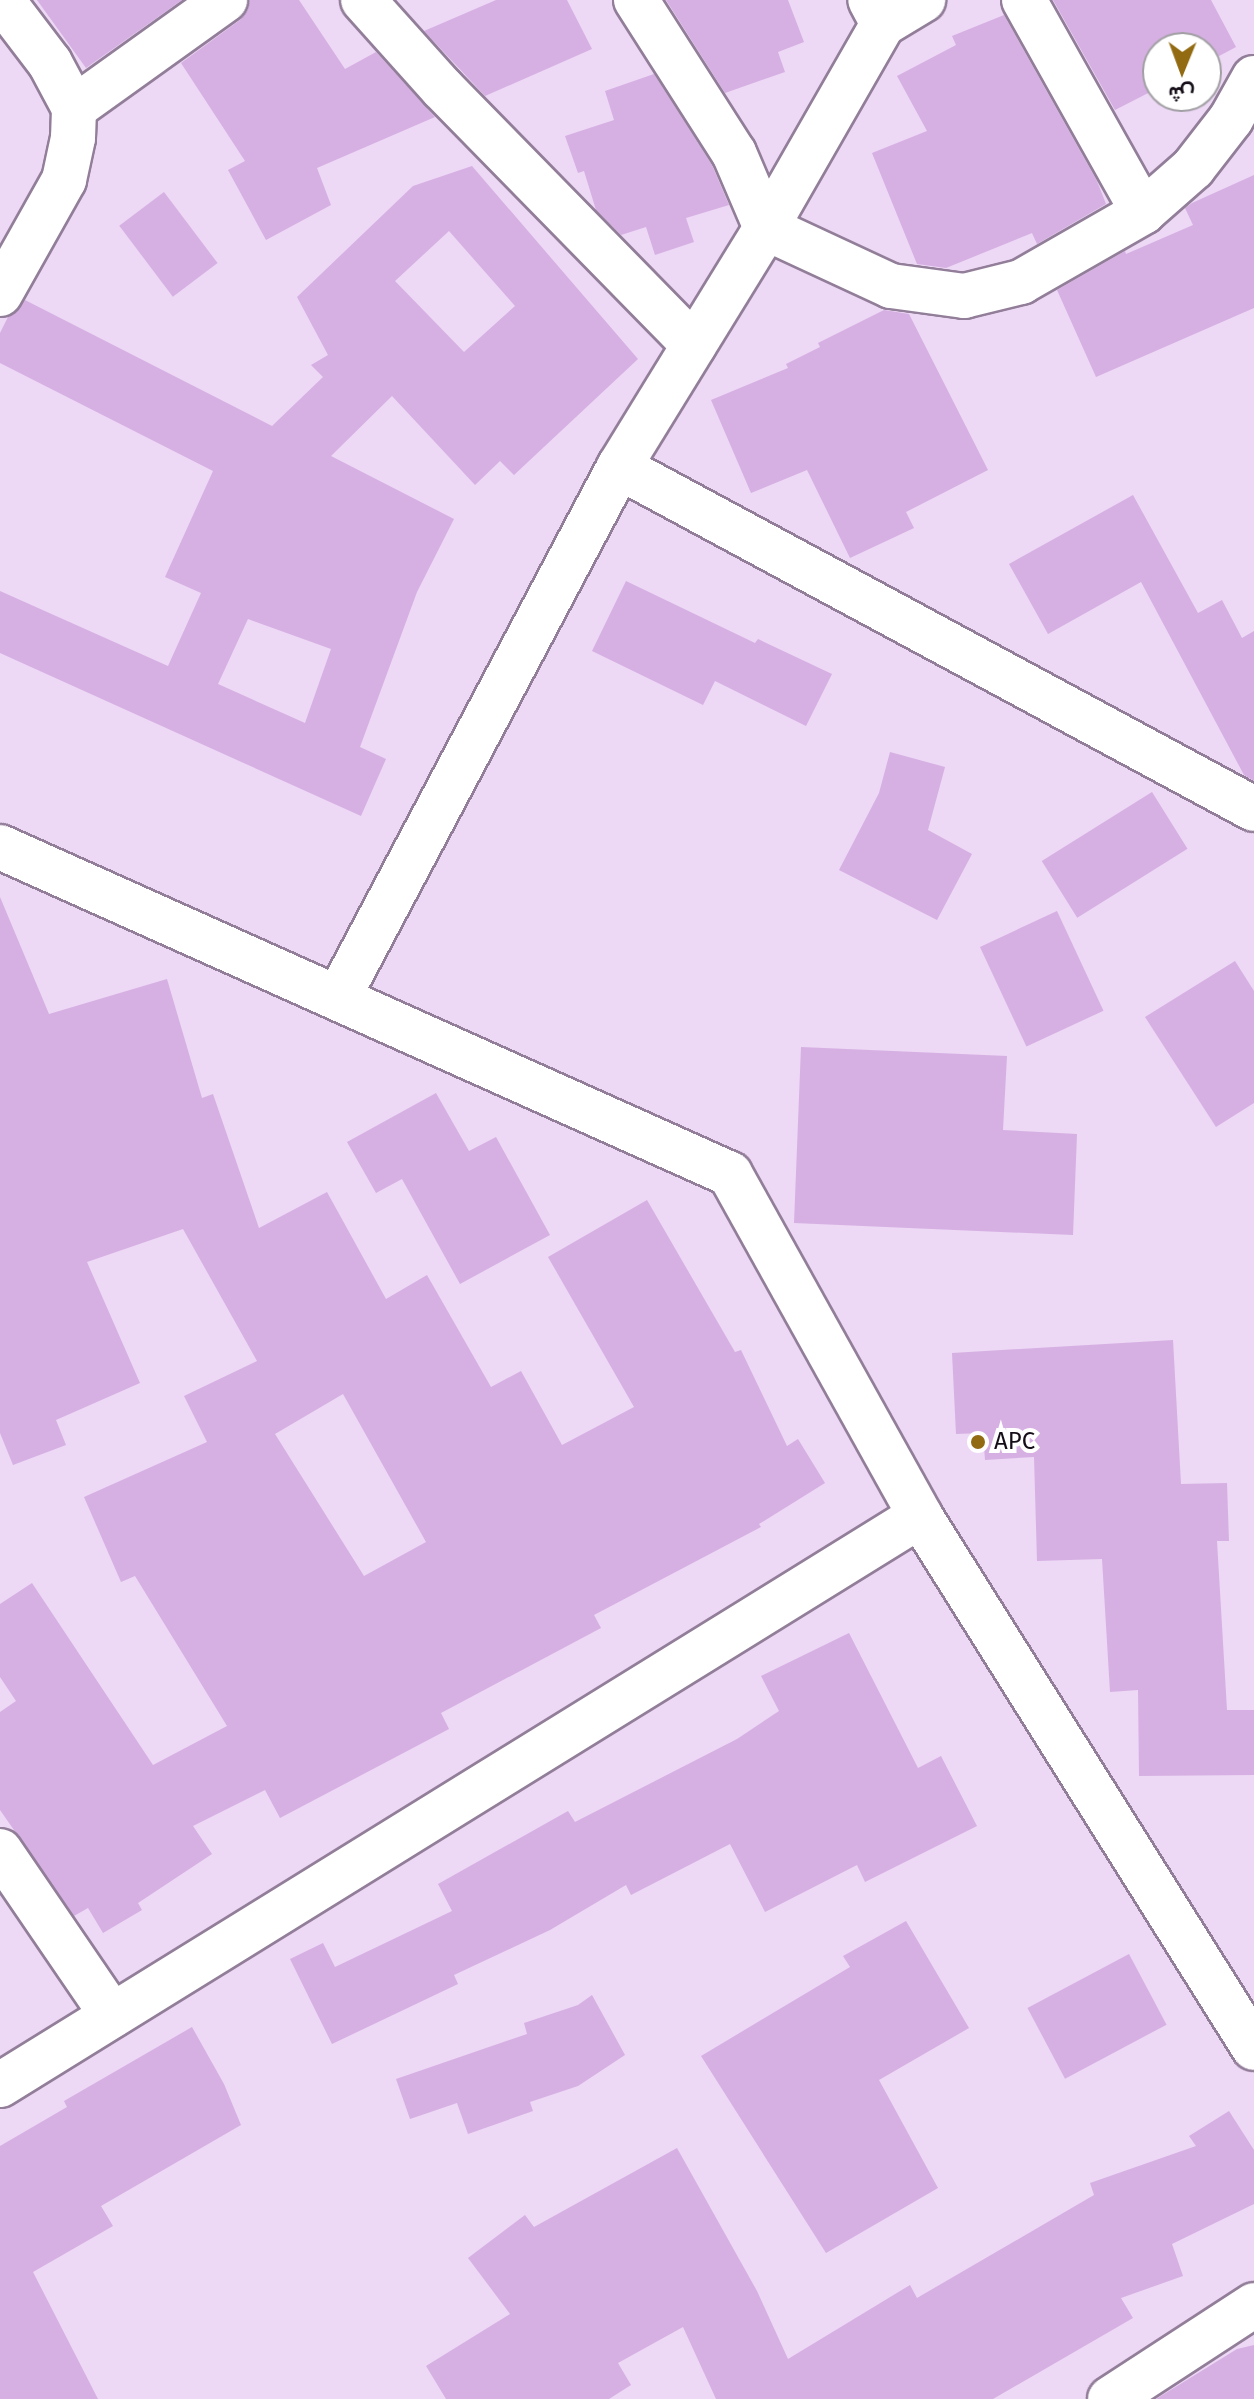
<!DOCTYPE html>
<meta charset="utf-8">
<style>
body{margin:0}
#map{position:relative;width:1254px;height:2399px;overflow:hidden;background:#edd8f5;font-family:"Fira Sans",Vazirmatn,sans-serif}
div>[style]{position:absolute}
.building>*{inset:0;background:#d6b0e3;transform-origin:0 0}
.roads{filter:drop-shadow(2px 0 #927e99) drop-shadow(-2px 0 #927e99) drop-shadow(0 2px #927e99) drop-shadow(0 -2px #927e99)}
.street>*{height:44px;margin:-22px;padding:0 22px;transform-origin:22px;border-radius:22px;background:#fff}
.dots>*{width:22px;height:22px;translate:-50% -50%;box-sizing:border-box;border:4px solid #fff;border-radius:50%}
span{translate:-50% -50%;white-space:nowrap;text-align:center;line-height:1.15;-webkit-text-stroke:8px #fff;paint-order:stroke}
.poi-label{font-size:24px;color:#150e18}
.left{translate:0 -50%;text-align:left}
.north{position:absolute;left:1142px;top:32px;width:80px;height:80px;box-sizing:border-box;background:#fff;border:2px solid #a19fa3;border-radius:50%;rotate:181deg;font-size:22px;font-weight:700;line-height:32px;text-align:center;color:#150e18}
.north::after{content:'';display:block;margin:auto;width:28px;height:36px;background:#926a12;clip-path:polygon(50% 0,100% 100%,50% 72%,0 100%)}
</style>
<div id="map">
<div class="building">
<div style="clip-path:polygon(37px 0,182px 0,86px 68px)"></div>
<div style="clip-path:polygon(250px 0,299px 0,345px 69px,376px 52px,435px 117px,317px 168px,331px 205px,266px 240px,228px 170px,245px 161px,181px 63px,240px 20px,247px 11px)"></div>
<div style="clip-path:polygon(496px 0,567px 0,592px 49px,485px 96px,424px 31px)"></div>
<div style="clip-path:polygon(666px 0,788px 0,804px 42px,778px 52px,785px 72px,725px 93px)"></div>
<div style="clip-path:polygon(1053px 0,1211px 0,1236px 47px,1206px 63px,1206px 48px,1158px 48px,1158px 88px,1115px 110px)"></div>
<div style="clip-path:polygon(1004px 15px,1097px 181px,1106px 204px,1037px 244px,1032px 233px,946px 268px,917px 264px,872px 153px,927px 131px,897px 76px,956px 45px,952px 36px)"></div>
<div style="clip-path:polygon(654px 74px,712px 165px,729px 205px,686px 218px,694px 242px,655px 255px,646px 227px,621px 235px,596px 210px,584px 171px,578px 173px,565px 136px,614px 120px,605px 91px)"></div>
<div style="clip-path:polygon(evenodd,472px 166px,638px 359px,514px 475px,500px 461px,475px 485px,392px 396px,331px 456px,454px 519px,417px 592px,360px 747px,386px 759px,361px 816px,0 653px,0 591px,168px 666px,201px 593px,165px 577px,213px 471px,0 363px,0 333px,8px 317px,25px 300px,272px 426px,323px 377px,311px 365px,328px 355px,297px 297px,413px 186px,472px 166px,449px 231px,515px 306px,464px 352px,395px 281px,449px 231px,472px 166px,248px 619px,331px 649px,305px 723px,218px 684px,248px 619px)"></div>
<div style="clip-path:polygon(1254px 175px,1254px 308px,1096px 377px,1057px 290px,1125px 251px,1126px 254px,1193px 225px,1185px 208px,1192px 203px)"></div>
<div style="left:164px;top:192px;width:89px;height:56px;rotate:53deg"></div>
<div style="clip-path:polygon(884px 310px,909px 314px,988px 470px,906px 512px,914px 528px,850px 558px,807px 470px,751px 493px,711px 400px,788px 368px,786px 364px,820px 347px,818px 343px)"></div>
<div style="clip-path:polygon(1133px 495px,1198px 613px,1222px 600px,1242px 638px,1254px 631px,1254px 781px,1244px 775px,1141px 582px,1048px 634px,1009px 564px)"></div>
<div style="clip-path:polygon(626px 581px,755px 643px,758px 639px,832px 674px,806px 726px,715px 681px,703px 705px,592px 651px)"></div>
<div style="clip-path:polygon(890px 752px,945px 767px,928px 830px,972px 854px,937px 920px,839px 870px,879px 793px)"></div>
<div style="left:1152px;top:792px;width:67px;height:130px;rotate:58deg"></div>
<div style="clip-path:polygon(evenodd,0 897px,49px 1014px,167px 979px,202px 1098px,213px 1094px,259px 1228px,327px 1192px,386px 1299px,427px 1275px,491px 1387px,521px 1371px,562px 1445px,634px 1407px,548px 1257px,647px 1200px,735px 1352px,741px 1350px,787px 1446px,798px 1439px,825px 1483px,759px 1524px,761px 1527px,594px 1615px,601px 1628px,441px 1713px,449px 1729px,280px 1818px,265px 1790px,193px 1826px,212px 1854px,138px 1903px,142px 1910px,103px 1933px,88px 1908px,74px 1916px,0 1810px,0 1712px,16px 1701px,0 1677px,0 1604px,32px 1583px,153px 1765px,227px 1726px,135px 1576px,121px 1582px,84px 1497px,207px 1442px,184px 1396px,257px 1361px,183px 1229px,87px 1262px,140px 1383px,56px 1420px,66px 1445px,13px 1465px,0 1433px,0 897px,343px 1394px,426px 1542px,364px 1576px,275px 1434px,343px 1394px)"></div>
<div style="left:1057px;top:911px;width:110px;height:85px;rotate:65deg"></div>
<div style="clip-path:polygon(1235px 961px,1254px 991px,1254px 1103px,1216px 1127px,1145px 1017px)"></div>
<div style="clip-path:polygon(801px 1047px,1007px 1056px,1003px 1130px,1077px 1134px,1073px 1235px,794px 1223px)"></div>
<div style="clip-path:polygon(436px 1093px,469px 1151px,496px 1137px,550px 1235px,460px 1284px,402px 1179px,376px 1193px,347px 1142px)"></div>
<div style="clip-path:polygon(1173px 1340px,1181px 1484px,1227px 1483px,1229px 1541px,1217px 1541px,1227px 1710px,1254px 1710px,1254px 1775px,1139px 1776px,1138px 1690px,1110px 1692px,1102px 1559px,1037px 1561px,1034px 1457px,985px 1460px,983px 1433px,956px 1434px,952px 1353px)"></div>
<div style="clip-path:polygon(849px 1633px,918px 1768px,941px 1756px,977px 1826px,865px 1882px,857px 1865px,765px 1912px,730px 1844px,631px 1895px,626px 1885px,550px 1930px,454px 1975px,458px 1984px,332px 2044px,290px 1959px,323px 1943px,335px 1967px,452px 1911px,438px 1884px,568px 1811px,575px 1822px,737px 1739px,779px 1711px,761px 1676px)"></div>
<div style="clip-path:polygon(906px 1921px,969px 2028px,879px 2080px,938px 2188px,826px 2253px,701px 2056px,850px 1967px,843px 1956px)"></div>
<div style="left:1129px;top:1954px;width:80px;height:115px;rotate:62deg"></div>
<div style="clip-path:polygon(592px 1995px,625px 2055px,578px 2086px,530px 2102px,533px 2111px,468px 2134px,457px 2103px,410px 2119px,396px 2079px,527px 2034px,524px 2023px,578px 2005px)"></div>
<div style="clip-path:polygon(192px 2027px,224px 2084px,241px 2125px,101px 2206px,113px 2226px,33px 2272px,98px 2399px,0 2399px,0 2146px,67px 2107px,64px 2101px)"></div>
<div style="clip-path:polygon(1229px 2111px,1254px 2150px,1254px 2204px,1172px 2244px,1183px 2276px,1121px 2298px,1133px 2318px,993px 2399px,716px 2399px,683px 2327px,618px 2363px,631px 2385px,609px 2399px,446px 2399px,426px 2366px,510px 2314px,468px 2258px,525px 2215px,534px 2227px,677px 2148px,757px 2291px,788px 2359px,910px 2285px,917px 2298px,1094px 2195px,1090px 2183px,1196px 2146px,1189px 2136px)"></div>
<div style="clip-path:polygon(1254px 2345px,1254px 2399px,1156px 2399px,1237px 2349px)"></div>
</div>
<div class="roads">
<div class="street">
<div style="left:363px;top:0;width:118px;rotate:48.1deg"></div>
<div style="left:442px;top:88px;width:360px;rotate:45.6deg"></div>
<div style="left:636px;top:0;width:182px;rotate:57.4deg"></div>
<div style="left:734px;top:153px;width:82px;rotate:66.9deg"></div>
<div style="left:766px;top:228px;width:138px;rotate:24.9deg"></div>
<div style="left:891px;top:286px;width:74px;rotate:7.8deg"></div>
<div style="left:964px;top:296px;width:59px;rotate:-13.8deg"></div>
<div style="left:1021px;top:282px;width:141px;rotate:-29.8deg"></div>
<div style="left:1143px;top:212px;width:67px;rotate:-41.3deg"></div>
<div style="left:1193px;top:168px;width:62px;rotate:-52.2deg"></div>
<div style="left:1231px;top:119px;width:47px;rotate:-60.7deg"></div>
<div style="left:1024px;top:0;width:243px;rotate:60.7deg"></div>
<div style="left:883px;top:24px;width:47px;rotate:-31deg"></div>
<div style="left:74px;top:108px;width:186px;rotate:-35.6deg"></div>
<div style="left:0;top:294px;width:131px;rotate:-60.7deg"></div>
<div style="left:64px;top:180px;width:43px;rotate:-77.9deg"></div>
<div style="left:73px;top:138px;width:30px;rotate:-88deg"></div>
<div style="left:74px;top:108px;width:51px;rotate:-118.1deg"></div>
<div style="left:50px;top:63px;width:79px;rotate:-127.3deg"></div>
<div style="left:619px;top:467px;width:721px;rotate:28.31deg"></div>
<div style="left:0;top:847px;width:800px;rotate:24.13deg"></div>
<div style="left:730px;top:1174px;width:391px;rotate:60.9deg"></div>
<div style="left:920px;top:1516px;width:628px;rotate:57.88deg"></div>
<div style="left:338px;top:998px;width:601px;rotate:-62.11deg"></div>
<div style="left:619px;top:467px;width:281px;rotate:-58.4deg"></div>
<div style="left:766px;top:228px;width:235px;rotate:-60.2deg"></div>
<div style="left:883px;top:24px;width:27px;rotate:-118deg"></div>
<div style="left:0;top:1851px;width:199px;rotate:55.7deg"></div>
<div style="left:0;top:2085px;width:1082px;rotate:-31.74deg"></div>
<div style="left:1110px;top:2399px;width:172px;rotate:-33.1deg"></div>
</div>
</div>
<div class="dots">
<div style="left:978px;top:1442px;background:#926a12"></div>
</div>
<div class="poi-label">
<span class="left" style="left:994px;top:1442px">APC</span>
</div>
<div class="north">ش</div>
</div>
